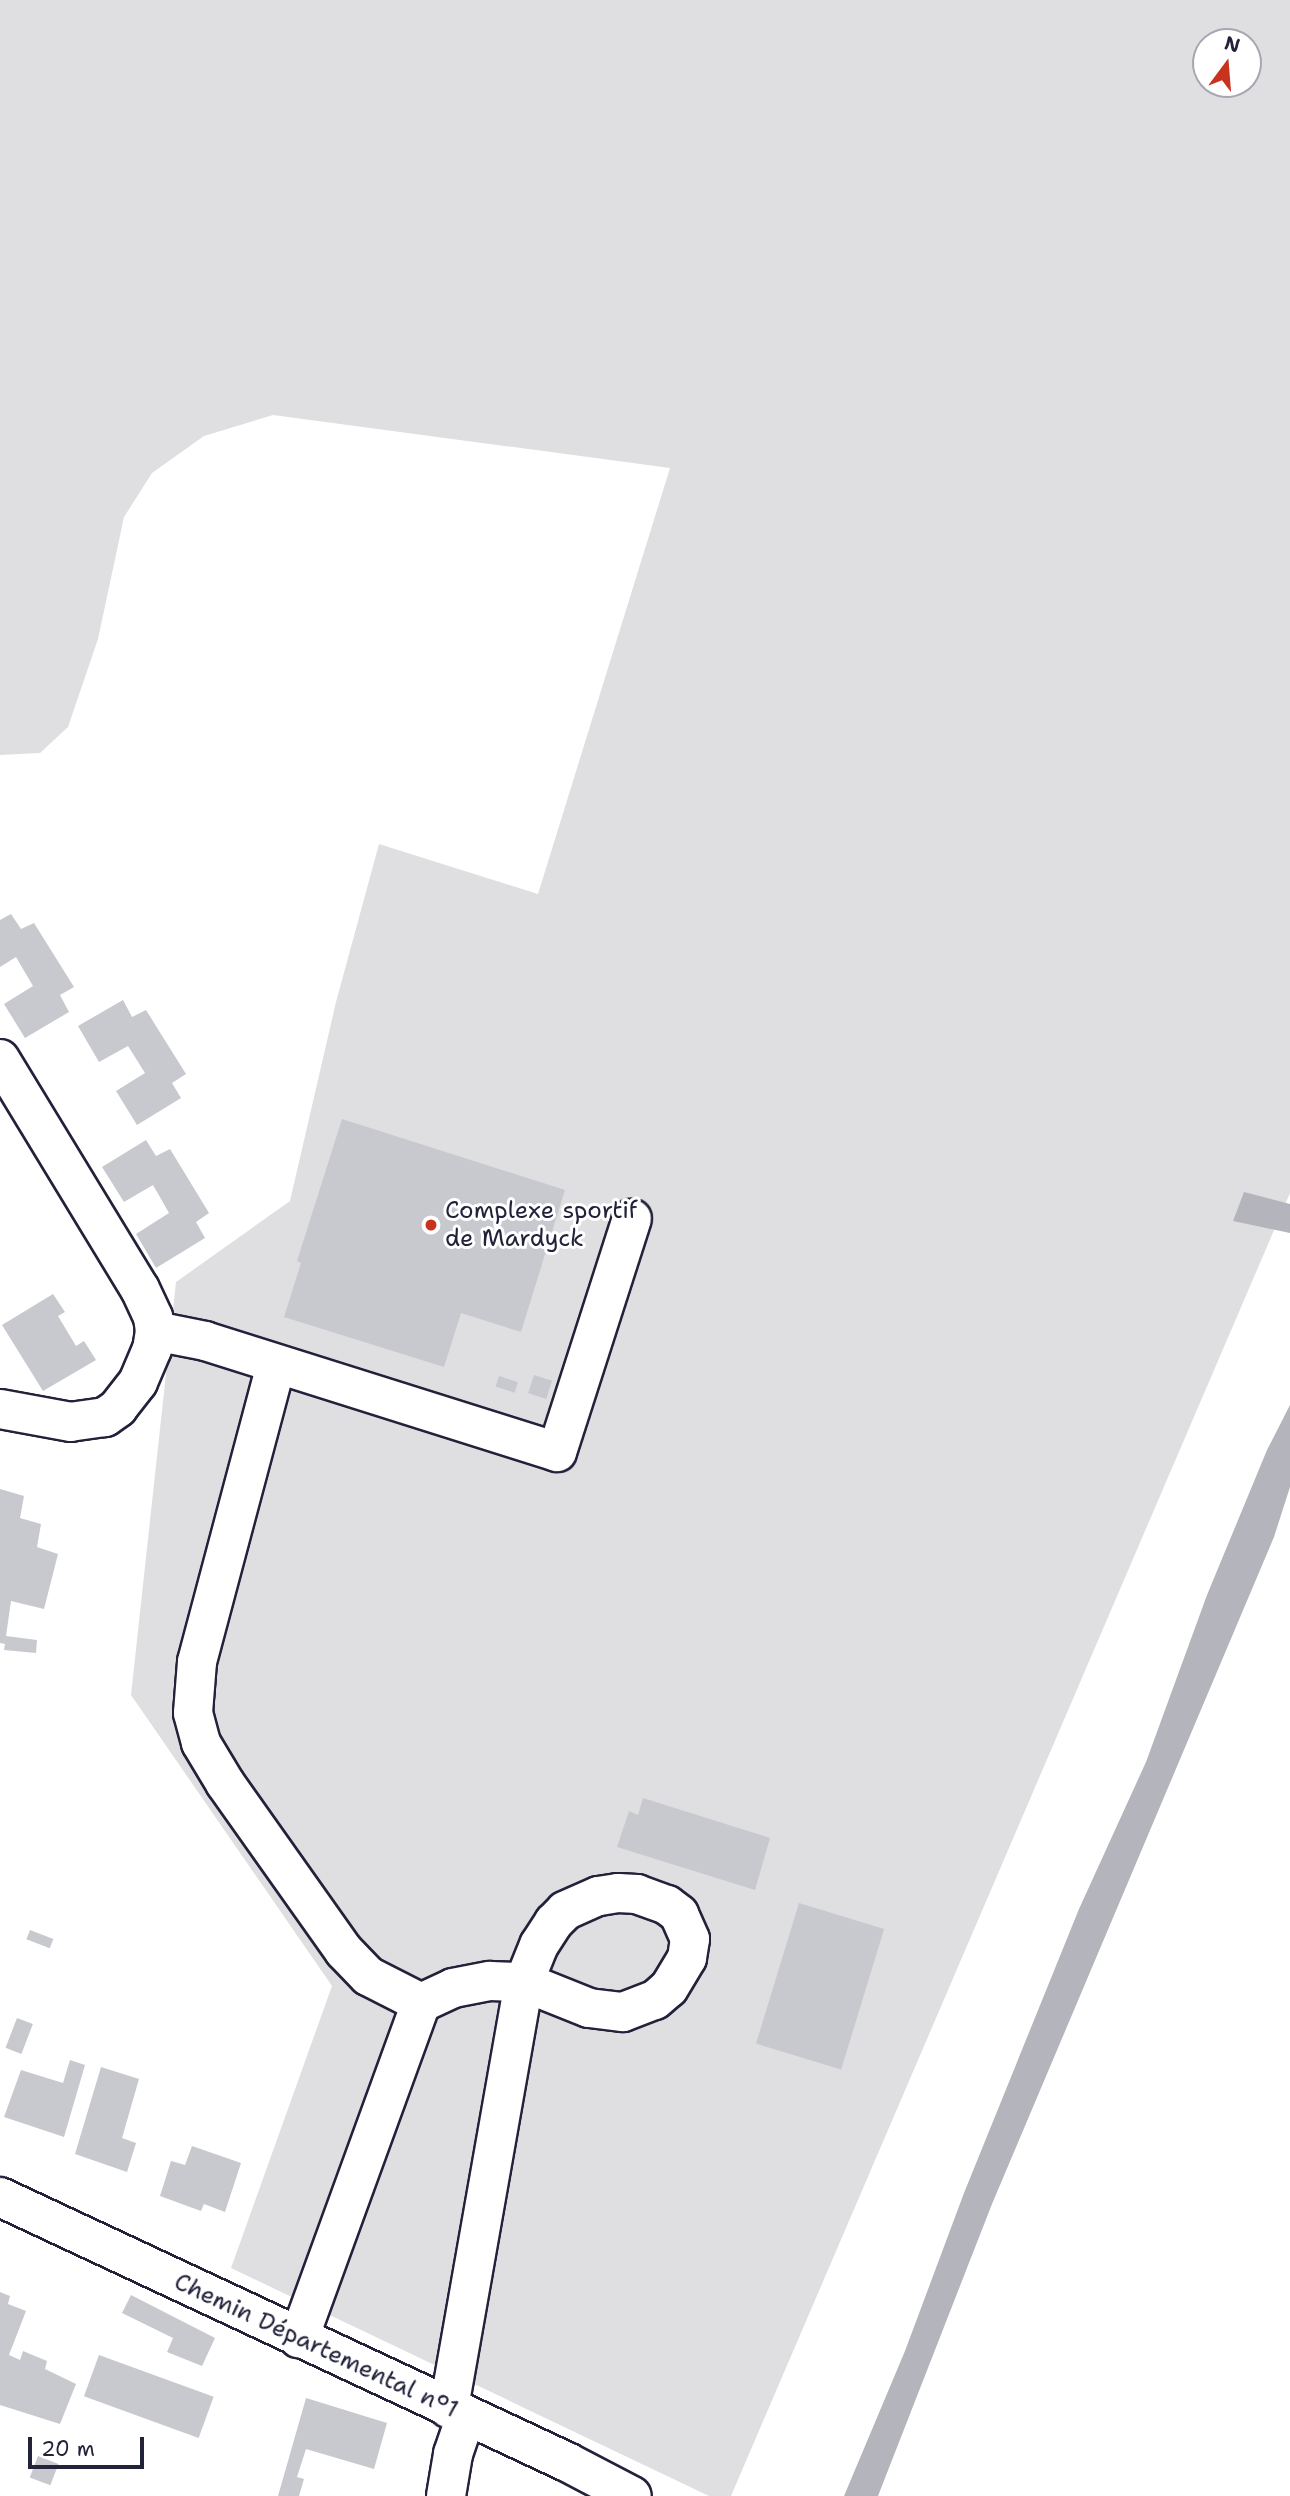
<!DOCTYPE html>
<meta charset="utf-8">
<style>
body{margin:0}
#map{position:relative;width:1290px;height:2496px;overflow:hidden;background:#fff;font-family:"Shantell Sans",sans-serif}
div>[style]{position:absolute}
.green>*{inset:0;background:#dfdfe2}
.water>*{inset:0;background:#b4b4bc}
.building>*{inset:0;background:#c8c8cf;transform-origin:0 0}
.roads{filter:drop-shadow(2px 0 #22223b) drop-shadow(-2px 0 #22223b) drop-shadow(0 2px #22223b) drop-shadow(0 -2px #22223b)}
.minor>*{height:38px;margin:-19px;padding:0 19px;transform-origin:19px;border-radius:19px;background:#fff}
.dots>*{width:19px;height:19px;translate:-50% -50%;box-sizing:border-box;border:4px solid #fff;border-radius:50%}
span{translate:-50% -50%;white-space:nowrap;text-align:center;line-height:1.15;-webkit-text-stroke:6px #fff;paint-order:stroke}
.poi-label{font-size:24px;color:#22223b}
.left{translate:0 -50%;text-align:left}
.street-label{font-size:24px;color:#22223b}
.north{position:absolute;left:1192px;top:28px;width:70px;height:70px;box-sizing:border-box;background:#fff;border:2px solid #a7a7b1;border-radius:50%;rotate:16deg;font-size:19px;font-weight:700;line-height:28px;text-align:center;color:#22223b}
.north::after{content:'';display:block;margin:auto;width:24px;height:32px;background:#c8321e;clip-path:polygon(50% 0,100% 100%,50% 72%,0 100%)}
.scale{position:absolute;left:28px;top:2437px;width:116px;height:32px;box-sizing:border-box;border:4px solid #22223b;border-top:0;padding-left:9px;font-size:21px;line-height:24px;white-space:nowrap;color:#22223b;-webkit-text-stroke:5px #fff;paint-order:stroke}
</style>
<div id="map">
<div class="green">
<div style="clip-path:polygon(evenodd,0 0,1290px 0,1290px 1193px,731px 2496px,709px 2496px,231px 2268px,332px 1986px,131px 1695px,176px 1282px,290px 1201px,336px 1002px,379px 844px,538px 894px,670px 468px,273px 415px,204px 436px,152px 473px,124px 517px,98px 639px,68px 727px,40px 753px,0 755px,0 0,1206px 42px,1248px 42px,1248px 84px,1206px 84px,1206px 42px)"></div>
</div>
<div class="water">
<div style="clip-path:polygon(1244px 1192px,1290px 1204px,1290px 1233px,1233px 1221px)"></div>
<div style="clip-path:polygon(1290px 1405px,1290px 1487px,1274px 1537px,992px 2204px,878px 2496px,844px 2496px,905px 2351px,964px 2193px,1079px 1909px,1146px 1762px,1207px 1595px,1267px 1450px)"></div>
</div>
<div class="building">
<div style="clip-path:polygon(11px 914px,21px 929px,34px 923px,74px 987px,60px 995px,69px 1012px,25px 1038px,4px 1004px,33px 986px,16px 957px,0 967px,0 920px)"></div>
<div style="clip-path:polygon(123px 1000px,132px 1017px,146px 1010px,186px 1074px,172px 1083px,181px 1098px,137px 1125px,116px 1091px,145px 1073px,128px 1046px,99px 1062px,78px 1026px)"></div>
<div style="clip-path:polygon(342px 1119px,565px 1190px,521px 1332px,461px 1313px,444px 1367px,284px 1317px,301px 1263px,297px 1261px)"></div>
<div style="clip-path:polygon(146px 1140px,156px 1156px,170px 1149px,209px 1213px,196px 1222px,205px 1238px,156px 1268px,136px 1234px,169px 1213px,153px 1185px,124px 1202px,102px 1167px)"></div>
<div style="clip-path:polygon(53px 1294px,65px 1312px,58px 1316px,76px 1346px,84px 1341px,96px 1360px,43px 1391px,2px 1325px)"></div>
<div style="left:534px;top:1375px;width:19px;height:19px;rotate:18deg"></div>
<div style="left:499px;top:1376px;width:20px;height:11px;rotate:18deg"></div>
<div style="clip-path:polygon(0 1489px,24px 1496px,20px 1518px,41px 1524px,37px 1547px,58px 1554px,44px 1609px,11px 1601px,6px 1636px,37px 1640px,36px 1653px,4px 1650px,5px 1644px,0 1643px)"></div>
<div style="clip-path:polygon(643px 1798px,770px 1838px,755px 1890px,617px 1847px,629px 1811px,638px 1815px)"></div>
<div style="left:799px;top:1903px;width:89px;height:147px;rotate:17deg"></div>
<div style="left:30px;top:1930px;width:25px;height:10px;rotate:21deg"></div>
<div style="left:17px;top:2018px;width:17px;height:32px;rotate:21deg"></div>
<div style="clip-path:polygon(70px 2060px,85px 2065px,64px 2137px,4px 2117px,21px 2070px,63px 2083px)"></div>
<div style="clip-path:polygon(101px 2067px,139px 2079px,122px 2138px,136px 2143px,127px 2172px,75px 2154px)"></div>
<div style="clip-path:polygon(192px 2146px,241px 2163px,225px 2212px,204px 2204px,201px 2211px,160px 2196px,171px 2161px,185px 2165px)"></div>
<div style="clip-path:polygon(0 2292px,10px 2296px,8px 2304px,26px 2311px,9px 2355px,20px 2360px,23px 2351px,47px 2361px,45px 2369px,76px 2384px,60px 2424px,0 2405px)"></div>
<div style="clip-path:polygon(131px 2295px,215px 2338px,202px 2366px,167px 2352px,173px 2338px,122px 2313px)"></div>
<div style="left:99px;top:2355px;width:122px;height:44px;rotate:20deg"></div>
<div style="clip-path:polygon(306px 2398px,387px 2423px,374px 2469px,306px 2449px,297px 2477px,304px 2479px,299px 2496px,278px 2496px)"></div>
<div style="left:38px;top:2456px;width:22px;height:23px;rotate:21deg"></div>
</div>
<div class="roads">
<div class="minor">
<div style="left:0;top:1059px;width:269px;rotate:58.7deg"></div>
<div style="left:140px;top:1289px;width:31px;rotate:65deg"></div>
<div style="left:153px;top:1317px;width:14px;rotate:82deg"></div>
<div style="left:155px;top:1331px;width:18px;rotate:99deg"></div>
<div style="left:152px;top:1349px;width:36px;rotate:113deg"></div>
<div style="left:138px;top:1382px;width:33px;rotate:128deg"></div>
<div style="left:118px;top:1408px;width:16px;rotate:145deg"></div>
<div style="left:105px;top:1417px;width:34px;rotate:172deg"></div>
<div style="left:71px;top:1422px;width:72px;rotate:-169.6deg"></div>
<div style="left:155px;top:1331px;width:51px;rotate:11.3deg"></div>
<div style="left:205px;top:1341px;width:369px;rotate:17.5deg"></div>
<div style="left:557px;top:1452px;width:245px;rotate:-72.2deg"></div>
<div style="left:276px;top:1365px;width:307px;rotate:104.9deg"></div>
<div style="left:197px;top:1662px;width:51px;rotate:94.5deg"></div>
<div style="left:193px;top:1713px;width:31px;rotate:75deg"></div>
<div style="left:201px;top:1743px;width:47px;rotate:59deg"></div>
<div style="left:225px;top:1783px;width:206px;rotate:54.7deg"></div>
<div style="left:344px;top:1951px;width:35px;rotate:46deg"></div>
<div style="left:368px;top:1976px;width:59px;rotate:27deg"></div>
<div style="left:421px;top:2003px;width:357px;rotate:110deg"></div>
<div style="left:421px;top:2003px;width:35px;rotate:-25deg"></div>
<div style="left:453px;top:1988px;width:38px;rotate:-11deg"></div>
<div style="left:490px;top:1981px;width:34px;rotate:2deg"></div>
<div style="left:524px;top:1982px;width:70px;rotate:21.8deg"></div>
<div style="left:589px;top:2008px;width:34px;rotate:7deg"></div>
<div style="left:623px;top:2012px;width:34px;rotate:-21deg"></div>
<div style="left:655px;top:2000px;width:18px;rotate:-41deg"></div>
<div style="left:669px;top:1988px;width:35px;rotate:-59deg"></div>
<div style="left:687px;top:1958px;width:19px;rotate:-81deg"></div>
<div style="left:690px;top:1939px;width:27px;rotate:-114deg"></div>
<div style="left:679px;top:1914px;width:15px;rotate:-143deg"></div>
<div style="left:667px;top:1905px;width:32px;rotate:-160deg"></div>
<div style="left:637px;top:1894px;width:19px;rotate:-177deg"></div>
<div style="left:618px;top:1893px;width:20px;rotate:171deg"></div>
<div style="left:598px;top:1896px;width:36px;rotate:156deg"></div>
<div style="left:565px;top:1911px;width:16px;rotate:135deg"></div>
<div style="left:554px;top:1922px;width:27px;rotate:123deg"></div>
<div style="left:539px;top:1945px;width:40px;rotate:112deg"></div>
<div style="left:524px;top:1982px;width:433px;rotate:100deg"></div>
<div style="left:0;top:2197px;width:626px;rotate:25.05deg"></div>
<div style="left:567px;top:2462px;width:73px;rotate:27.6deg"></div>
<div style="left:446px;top:2496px;width:43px;rotate:-80.5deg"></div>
<div style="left:453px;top:2454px;width:40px;rotate:-71.1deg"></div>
</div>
</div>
<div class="dots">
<div style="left:431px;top:1225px;background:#c8321e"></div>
</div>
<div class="poi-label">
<span class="left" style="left:445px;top:1225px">Complexe sportif<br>de Mardyck</span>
</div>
<div class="street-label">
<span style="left:316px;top:2346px;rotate:25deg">Chemin Départemental n°1</span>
</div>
<div class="north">N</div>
<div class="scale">20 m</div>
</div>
